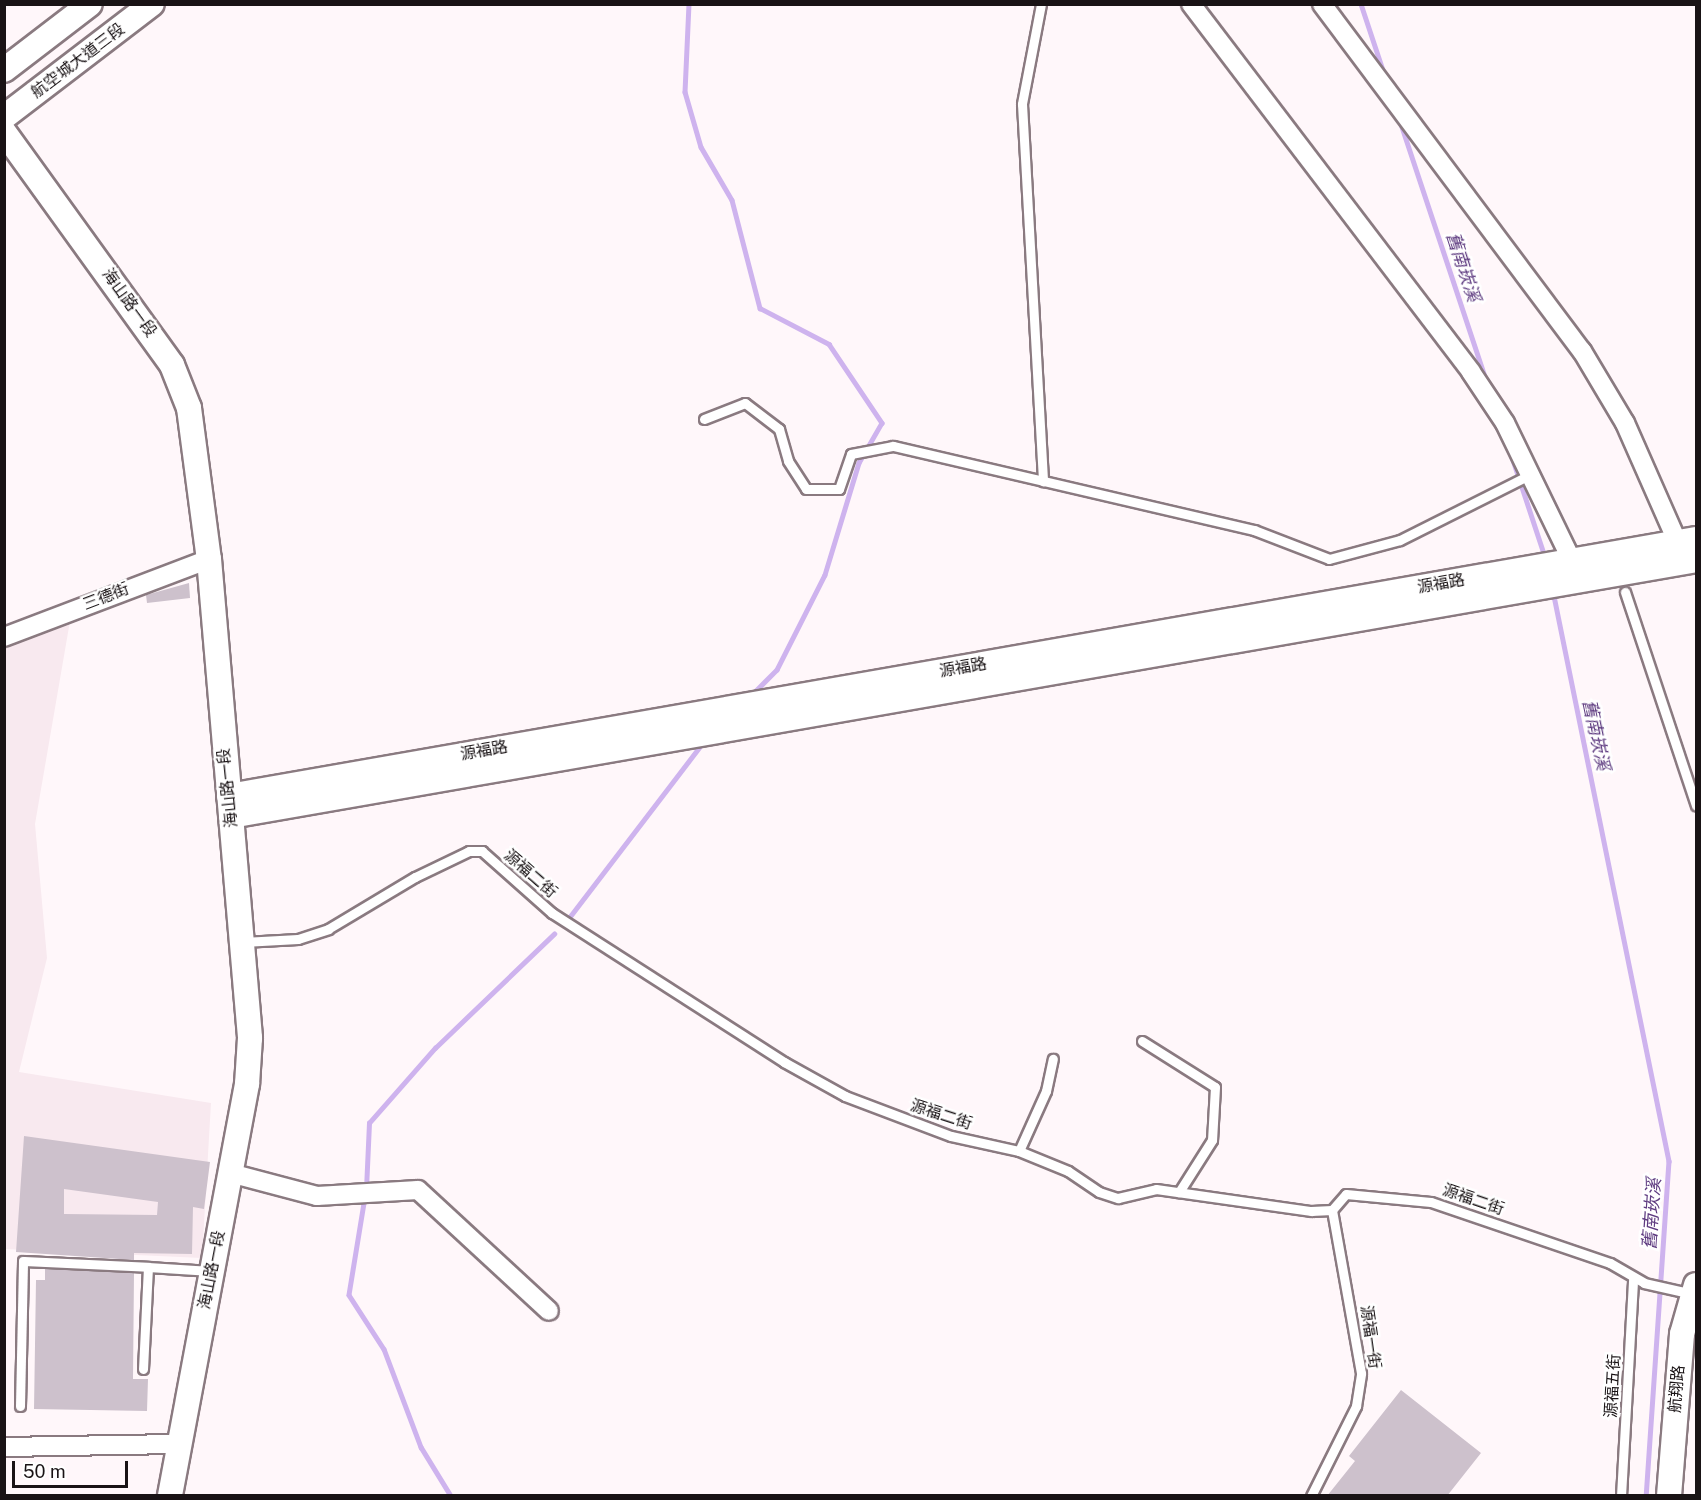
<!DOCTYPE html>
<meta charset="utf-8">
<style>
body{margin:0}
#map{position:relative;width:1701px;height:1500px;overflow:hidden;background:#fff7fa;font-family:"Public Sans","Noto Sans TC",sans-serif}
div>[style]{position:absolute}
.built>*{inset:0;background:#f8e9ef}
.stream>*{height:4.5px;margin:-2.25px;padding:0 2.25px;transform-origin:2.25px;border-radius:2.25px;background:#ceb3ee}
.building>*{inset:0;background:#cdc1cc}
.roads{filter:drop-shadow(2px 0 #8a7a80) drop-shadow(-2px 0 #8a7a80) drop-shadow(0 2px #8a7a80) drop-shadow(0 -2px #8a7a80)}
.lane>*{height:9px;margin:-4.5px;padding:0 4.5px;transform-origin:4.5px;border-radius:4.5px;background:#fff}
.street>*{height:18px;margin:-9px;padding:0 9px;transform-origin:9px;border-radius:9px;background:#fff}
.secondary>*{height:24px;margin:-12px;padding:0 12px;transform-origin:12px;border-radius:12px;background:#fff}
span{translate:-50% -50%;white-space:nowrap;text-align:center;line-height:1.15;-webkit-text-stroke:5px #fff;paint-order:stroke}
.street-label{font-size:16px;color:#191315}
.water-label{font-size:18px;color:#5e3b80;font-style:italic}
.frame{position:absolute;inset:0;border:6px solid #191315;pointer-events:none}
.scale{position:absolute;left:12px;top:1461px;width:116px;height:27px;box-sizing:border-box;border:3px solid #191315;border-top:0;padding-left:8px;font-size:18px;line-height:21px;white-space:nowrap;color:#191315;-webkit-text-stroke:4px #fff;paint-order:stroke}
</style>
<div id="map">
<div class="built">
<div style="clip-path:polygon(70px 621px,35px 824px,47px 958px,19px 1072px,211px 1103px,202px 1258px,5px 1249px,5px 646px)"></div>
</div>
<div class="stream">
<div style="left:689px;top:4px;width:88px;rotate:92.6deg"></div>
<div style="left:685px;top:92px;width:57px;rotate:73.8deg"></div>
<div style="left:701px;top:147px;width:61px;rotate:59.7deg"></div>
<div style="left:732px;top:200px;width:112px;rotate:75.5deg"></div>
<div style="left:760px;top:308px;width:78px;rotate:27.6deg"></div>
<div style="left:829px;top:344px;width:95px;rotate:56.1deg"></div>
<div style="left:882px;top:423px;width:46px;rotate:119.9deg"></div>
<div style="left:859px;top:463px;width:117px;rotate:106.9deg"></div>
<div style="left:825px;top:575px;width:106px;rotate:116.8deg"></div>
<div style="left:777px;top:670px;width:34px;rotate:135deg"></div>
<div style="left:1361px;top:4px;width:73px;rotate:71.6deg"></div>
<div style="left:1400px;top:121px;width:276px;rotate:71.6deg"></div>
<div style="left:1512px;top:457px;width:105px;rotate:71.7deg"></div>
<div style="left:1553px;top:591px;width:582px;rotate:78.5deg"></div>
<div style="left:1669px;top:1161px;width:336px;rotate:93.9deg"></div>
<div style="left:568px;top:919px;width:224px;rotate:-52.6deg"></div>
<div style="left:366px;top:1189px;width:66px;rotate:-87.4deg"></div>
<div style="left:369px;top:1123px;width:100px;rotate:-48.7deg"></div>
<div style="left:435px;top:1048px;width:165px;rotate:-43.8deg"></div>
<div style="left:365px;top:1197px;width:99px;rotate:99.3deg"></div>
<div style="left:349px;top:1295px;width:64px;rotate:57.1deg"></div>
<div style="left:384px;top:1349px;width:105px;rotate:69.3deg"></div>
<div style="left:421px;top:1447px;width:57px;rotate:58.5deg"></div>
</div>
<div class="building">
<div style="clip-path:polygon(189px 583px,190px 598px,147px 603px,146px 595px)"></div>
<div style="clip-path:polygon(evenodd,24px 1136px,210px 1162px,204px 1209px,193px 1207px,192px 1254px,134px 1253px,134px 1260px,16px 1252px,24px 1136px,64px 1189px,158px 1202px,157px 1215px,64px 1214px,64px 1189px)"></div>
<div style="clip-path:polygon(45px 1269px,134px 1273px,133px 1379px,148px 1379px,147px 1411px,34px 1409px,36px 1280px,45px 1280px)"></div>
<div style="clip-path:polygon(1401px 1390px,1481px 1453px,1447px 1496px,1327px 1496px,1355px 1461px,1349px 1456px)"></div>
</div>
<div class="roads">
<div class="lane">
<div style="left:1041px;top:4px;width:102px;rotate:100.8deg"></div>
<div style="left:1022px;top:104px;width:378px;rotate:86.8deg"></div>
<div style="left:704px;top:419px;width:44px;rotate:-21.3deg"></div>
<div style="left:745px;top:403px;width:43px;rotate:37.4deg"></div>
<div style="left:779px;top:429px;width:33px;rotate:74deg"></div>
<div style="left:788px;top:461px;width:33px;rotate:57deg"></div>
<div style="left:806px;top:489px;width:33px"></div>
<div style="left:839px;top:489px;width:37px;rotate:-71deg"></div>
<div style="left:851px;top:454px;width:43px;rotate:-10.8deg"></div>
<div style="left:893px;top:446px;width:371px;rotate:13.1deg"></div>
<div style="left:1254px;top:530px;width:80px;rotate:21.1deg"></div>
<div style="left:1329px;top:559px;width:73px;rotate:-15deg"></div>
<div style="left:1400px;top:540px;width:147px;rotate:-26.7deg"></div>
<div style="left:1625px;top:592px;width:225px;rotate:71.6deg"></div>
<div style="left:243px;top:942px;width:55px;rotate:-3.1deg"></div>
<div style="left:298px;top:939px;width:32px;rotate:-18deg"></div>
<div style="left:328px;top:929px;width:101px;rotate:-30.9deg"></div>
<div style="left:415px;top:877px;width:60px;rotate:-25.7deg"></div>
<div style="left:469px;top:851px;width:13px"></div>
<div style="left:482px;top:851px;width:94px;rotate:41.5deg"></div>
<div style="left:552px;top:913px;width:276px;rotate:32.7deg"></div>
<div style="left:784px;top:1062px;width:70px;rotate:29.1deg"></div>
<div style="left:845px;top:1096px;width:113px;rotate:20.7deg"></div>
<div style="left:951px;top:1136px;width:70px;rotate:12.4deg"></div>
<div style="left:1019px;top:1151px;width:53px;rotate:22.2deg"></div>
<div style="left:1068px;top:1171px;width:37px;rotate:34deg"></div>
<div style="left:1099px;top:1192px;width:20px;rotate:18deg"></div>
<div style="left:1118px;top:1198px;width:39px;rotate:-13deg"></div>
<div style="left:1156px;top:1189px;width:157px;rotate:8.1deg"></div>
<div style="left:1311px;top:1211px;width:21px;rotate:-3deg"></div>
<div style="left:1332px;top:1210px;width:21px;rotate:-49deg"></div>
<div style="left:1346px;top:1194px;width:85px;rotate:5.4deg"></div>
<div style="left:1431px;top:1202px;width:189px;rotate:18.8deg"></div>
<div style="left:1610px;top:1263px;width:39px;rotate:30deg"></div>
<div style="left:1644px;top:1283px;width:50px;rotate:12.7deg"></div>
<div style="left:1142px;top:1041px;width:86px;rotate:32.2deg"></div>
<div style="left:1215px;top:1087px;width:53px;rotate:93.2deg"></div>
<div style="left:1212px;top:1140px;width:62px;rotate:122.4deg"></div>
<div style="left:1019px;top:1151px;width:66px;rotate:-65.8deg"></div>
<div style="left:1046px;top:1091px;width:33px;rotate:-78deg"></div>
<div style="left:143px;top:1369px;width:102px;rotate:-87.2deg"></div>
<div style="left:148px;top:1267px;width:63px;rotate:3.6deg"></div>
<div style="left:20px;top:1406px;width:145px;rotate:-88.8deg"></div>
<div style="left:23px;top:1261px;width:125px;rotate:2.7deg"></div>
<div style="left:1311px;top:1496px;width:101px;rotate:-63.4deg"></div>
<div style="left:1356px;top:1406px;width:33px;rotate:-81deg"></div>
<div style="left:1361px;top:1373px;width:166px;rotate:-100.1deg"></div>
<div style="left:1621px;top:1496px;width:218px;rotate:-86.8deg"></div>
</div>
<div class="street">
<div style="left:1191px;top:4px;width:462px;rotate:52.7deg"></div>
<div style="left:1471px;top:372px;width:61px;rotate:56.3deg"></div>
<div style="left:1505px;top:423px;width:165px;rotate:64.1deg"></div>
<div style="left:1322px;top:4px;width:434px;rotate:53.2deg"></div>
<div style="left:1582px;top:351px;width:84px;rotate:59.2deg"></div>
<div style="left:1625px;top:423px;width:141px;rotate:66.2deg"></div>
<div style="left:4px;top:637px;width:219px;rotate:-20.8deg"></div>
<div style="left:230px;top:1173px;width:90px;rotate:14.8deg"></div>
<div style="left:317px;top:1196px;width:101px;rotate:-3.4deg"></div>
<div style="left:418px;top:1190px;width:178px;rotate:42.7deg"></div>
<div style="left:4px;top:1447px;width:176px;rotate:-1deg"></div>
</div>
<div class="secondary">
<div style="left:4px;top:70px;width:108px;rotate:-37.5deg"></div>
<div style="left:4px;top:117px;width:186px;rotate:-37.4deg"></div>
<div style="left:4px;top:132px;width:287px;rotate:54.2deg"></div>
<div style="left:172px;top:365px;width:46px;rotate:68.4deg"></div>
<div style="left:189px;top:408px;width:152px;rotate:82.5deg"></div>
<div style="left:209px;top:559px;width:481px;rotate:85.1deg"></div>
<div style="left:250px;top:1038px;width:46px;rotate:93.7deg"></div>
<div style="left:247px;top:1084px;width:419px;rotate:100.6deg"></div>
<div style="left:229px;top:796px;width:1489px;rotate:-9.94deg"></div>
<div style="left:231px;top:816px;width:1487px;rotate:-9.91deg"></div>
<div style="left:1669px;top:1496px;width:163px;rotate:-85.4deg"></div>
<div style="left:1682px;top:1334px;width:51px;rotate:-74.1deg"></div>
</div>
</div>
<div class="street-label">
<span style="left:78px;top:61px;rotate:-37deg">航空城大道三段</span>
<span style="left:129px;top:303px;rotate:54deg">海山路一段</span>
<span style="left:1441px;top:584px;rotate:-10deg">源福路</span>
<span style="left:106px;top:597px;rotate:-21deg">三德街</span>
<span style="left:963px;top:668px;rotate:-10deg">源福路</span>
<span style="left:484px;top:751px;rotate:-10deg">源福路</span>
<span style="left:228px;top:788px;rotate:-96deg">海山路一段</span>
<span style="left:530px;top:874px;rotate:41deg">源福二街</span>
<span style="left:941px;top:1115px;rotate:18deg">源福二街</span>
<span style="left:1473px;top:1200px;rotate:19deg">源福二街</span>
<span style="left:212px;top:1270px;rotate:-79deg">海山路一段</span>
<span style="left:1370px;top:1337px;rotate:82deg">源福一街</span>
<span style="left:1613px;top:1386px;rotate:-87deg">源福五街</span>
<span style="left:1677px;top:1389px;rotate:-85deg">航翔路</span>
</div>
<div class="water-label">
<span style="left:1463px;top:267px;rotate:72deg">舊南崁溪</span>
<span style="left:1596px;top:735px;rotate:78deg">舊南崁溪</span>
<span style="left:1652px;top:1214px;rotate:-86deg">舊南崁溪</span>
</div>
<div class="frame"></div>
<div class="scale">50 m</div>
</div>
